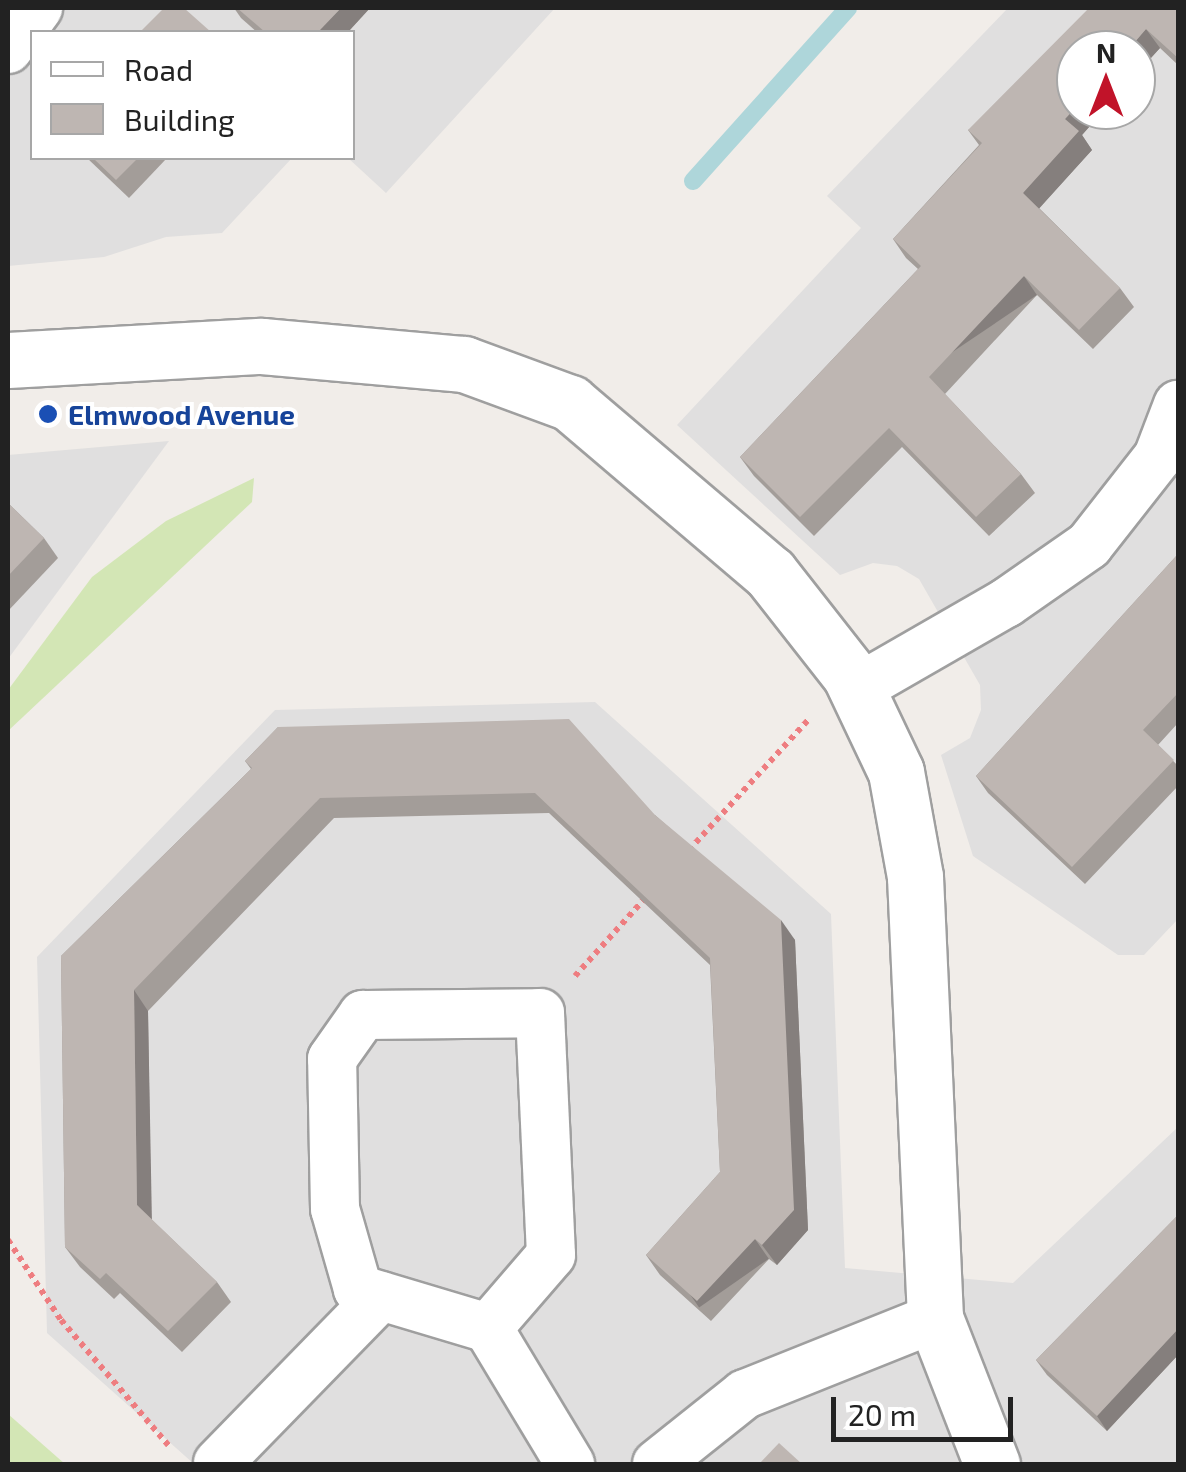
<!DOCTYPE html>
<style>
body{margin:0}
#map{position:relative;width:1186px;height:1472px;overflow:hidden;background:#f1ede9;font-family:"Exo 2",sans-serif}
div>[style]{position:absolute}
.residential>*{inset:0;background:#e0dfdf}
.grass>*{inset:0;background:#d3e6b5}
.stream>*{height:18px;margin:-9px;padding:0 9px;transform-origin:9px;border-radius:9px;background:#aed6da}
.path>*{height:6px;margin-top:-3px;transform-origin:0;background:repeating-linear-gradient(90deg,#ee7d80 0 5px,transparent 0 10px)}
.roads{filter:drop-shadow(2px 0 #9f9f9f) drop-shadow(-2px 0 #9f9f9f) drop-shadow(0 2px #9f9f9f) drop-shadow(0 -2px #9f9f9f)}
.minor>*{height:48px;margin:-24px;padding:0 24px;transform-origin:24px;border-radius:24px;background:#fff}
.tertiary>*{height:55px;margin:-27.5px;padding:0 27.5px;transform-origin:27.5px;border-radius:27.5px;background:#fff}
.wall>*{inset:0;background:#a39d99}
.shaded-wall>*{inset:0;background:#857f7d;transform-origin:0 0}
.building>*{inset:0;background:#beb6b2}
.dots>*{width:28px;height:28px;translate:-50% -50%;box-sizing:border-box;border:5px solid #fff;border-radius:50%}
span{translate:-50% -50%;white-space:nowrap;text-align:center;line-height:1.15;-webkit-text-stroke:8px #fff;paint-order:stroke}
.transit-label{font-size:28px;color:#164399;font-weight:700}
.left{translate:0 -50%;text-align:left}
.frame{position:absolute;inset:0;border:10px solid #222;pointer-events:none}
.legend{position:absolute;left:30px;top:30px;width:325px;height:130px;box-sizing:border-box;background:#fff;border:2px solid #a7a7a7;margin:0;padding:12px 18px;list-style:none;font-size:30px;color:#222}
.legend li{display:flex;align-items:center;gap:20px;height:50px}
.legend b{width:50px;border:2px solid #a7a7a7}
.north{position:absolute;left:1056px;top:30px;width:100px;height:100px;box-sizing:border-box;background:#fff;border:2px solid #a7a7a7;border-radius:50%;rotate:0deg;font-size:28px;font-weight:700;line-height:40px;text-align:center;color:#222}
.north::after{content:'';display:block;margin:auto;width:35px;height:45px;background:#c11329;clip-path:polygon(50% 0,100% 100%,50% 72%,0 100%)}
.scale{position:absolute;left:831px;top:1397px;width:182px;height:45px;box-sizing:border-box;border:5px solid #222;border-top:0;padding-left:12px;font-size:30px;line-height:35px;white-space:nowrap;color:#222;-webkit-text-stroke:8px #fff;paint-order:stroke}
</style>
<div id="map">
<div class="residential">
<div style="clip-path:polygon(8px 8px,555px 8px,386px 193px,348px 158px,352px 32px,32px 32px,32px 158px,292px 158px,222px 233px,166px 237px,104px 257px,8px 266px)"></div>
<div style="clip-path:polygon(evenodd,1008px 8px,1178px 8px,1178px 919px,1144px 955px,1118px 955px,973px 856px,941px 755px,970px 738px,981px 710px,980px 685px,919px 579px,897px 566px,873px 563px,840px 575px,677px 425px,861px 228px,827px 196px,1008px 8px,1076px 50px,1136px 50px,1136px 110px,1076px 110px,1076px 50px)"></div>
<div style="clip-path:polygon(169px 441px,8px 659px,8px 455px)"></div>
<div style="clip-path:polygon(595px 702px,831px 914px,845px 1268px,1013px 1283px,1178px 1127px,1178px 1464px,194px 1464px,47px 1333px,37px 957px,275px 710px)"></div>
</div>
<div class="grass">
<div style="clip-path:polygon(254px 478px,252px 502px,8px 731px,8px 690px,92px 577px,166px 521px)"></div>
<div style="clip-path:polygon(8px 1414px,65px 1464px,8px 1464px)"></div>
</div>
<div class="stream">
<div style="left:693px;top:181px;width:232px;rotate:-48.1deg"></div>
</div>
<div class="path">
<div style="left:689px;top:850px;width:178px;rotate:-47.5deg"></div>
<div style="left:575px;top:976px;width:108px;rotate:-48deg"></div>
<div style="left:8px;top:1240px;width:96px;rotate:56.5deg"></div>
<div style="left:61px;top:1320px;width:165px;rotate:49.4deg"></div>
</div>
<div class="roads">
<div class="minor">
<div style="left:8px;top:49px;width:51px;rotate:-53.8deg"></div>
<div style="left:858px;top:688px;width:171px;rotate:-29.9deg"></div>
<div style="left:1006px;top:603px;width:101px;rotate:-34.9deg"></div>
<div style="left:1089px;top:545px;width:112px;rotate:-51.9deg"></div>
<div style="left:1158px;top:457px;width:56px;rotate:-69deg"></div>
<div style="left:540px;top:1013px;width:242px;rotate:87.4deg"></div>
<div style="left:551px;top:1255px;width:96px;rotate:130.8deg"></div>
<div style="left:488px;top:1328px;width:136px;rotate:-163.3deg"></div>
<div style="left:358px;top:1289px;width:83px;rotate:-106deg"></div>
<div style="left:335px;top:1209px;width:150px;rotate:-91.1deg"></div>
<div style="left:332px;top:1059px;width:54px;rotate:-54.8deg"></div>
<div style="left:363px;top:1015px;width:177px;rotate:-0.6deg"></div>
<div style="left:488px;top:1328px;width:159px;rotate:58.9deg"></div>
<div style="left:218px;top:1463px;width:233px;rotate:-45.7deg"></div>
<div style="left:657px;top:1464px;width:112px;rotate:-38.5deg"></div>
<div style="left:745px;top:1394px;width:205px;rotate:-21.8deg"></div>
</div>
<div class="tertiary">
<div style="left:8px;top:360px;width:254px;rotate:-3.2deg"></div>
<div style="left:262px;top:346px;width:203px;rotate:5.1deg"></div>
<div style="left:464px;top:364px;width:113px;rotate:20.2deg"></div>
<div style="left:570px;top:403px;width:262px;rotate:40.4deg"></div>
<div style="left:770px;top:573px;width:130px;rotate:51.9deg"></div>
<div style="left:850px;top:675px;width:107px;rotate:64.6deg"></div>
<div style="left:896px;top:772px;width:107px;rotate:79.7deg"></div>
<div style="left:915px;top:877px;width:441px;rotate:87.4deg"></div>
<div style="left:935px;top:1318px;width:157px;rotate:68.7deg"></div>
</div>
</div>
<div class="wall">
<div style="clip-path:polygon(234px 8px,370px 8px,348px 32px,257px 32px,241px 18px)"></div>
<div style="clip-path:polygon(1178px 8px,1178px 65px,1160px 48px,1082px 135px,1092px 150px,1039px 208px,1120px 288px,1134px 307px,1093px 349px,1037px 295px,945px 394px,1021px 474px,1035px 493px,989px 536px,902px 447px,814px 536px,754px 476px,740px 457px,918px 269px,906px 258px,893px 239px,979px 145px,968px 130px)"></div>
<div style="clip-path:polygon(87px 158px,167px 158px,129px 198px)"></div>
<div style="clip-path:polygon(8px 503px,44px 538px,58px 558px,8px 611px)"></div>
<div style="clip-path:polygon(1178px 554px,1178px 723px,1158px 745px,1178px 766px,1178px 786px,1085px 884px,988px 793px,976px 776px)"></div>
<div style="clip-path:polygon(278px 727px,655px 815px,795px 940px,808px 1230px,777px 1265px,769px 1259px,711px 1321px,660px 1275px,646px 1255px,720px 1172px,710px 965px,549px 813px,334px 818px,148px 1011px,151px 1219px,217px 1282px,231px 1302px,182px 1352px,120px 1293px,114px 1299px,80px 1267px,65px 1247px,61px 956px,251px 769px,245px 761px)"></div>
<div style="clip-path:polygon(1178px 1215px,1178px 1355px,1107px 1431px,1047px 1375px,1036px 1360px)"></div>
</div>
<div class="shaded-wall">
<div style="clip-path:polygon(341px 8px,370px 8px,348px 32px,318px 32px)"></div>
<div style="clip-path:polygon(1146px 29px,1160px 48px,1136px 74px,1136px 50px,1128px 50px)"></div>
<div style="clip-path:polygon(1076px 107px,1076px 110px,1104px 110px,1082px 135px,1092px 150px,1036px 212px,1023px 193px,1065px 119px)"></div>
<div style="left:1024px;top:276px;width:23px;height:139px;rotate:56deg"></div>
<div style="clip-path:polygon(781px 920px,795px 940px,808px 1230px,777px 1265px,762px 1245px)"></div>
<div style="clip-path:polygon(134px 990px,148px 1011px,152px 1225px,137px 1205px)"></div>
<div style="left:755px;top:1239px;width:24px;height:85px;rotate:55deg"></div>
<div style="clip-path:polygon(1178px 1329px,1178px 1355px,1107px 1431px,1097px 1416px)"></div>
</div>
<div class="building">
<div style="clip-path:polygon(164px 8px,184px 8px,211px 32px,140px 32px)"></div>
<div style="clip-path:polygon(237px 8px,341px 8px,318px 32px,265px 32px)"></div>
<div style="clip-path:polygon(1089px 8px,1178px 8px,1178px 58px,1146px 29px,1128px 50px,1076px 50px,1076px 107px,1065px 119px,1079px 131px,1023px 193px,1120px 288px,1079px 330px,1024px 276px,929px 377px,1021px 474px,976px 517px,889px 428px,800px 517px,740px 457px,921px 266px,893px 239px,982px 143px,968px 130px)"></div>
<div style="clip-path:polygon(93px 158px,138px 158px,116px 180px)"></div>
<div style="clip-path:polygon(8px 503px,44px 538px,8px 576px)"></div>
<div style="clip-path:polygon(1178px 554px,1178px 693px,1143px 730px,1174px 760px,1072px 867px,976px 776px)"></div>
<div style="clip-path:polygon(569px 719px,655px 815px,781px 920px,794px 1210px,762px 1245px,755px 1239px,697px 1301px,646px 1255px,720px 1172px,710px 958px,535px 793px,320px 798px,134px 990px,137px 1205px,217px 1282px,168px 1331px,106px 1273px,100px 1279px,65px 1247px,61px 956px,252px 768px,245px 761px,278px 727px)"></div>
<div style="clip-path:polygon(1178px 1215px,1178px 1329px,1097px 1416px,1036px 1360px)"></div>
<div style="clip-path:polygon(779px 1443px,802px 1464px,759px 1464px)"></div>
</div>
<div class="dots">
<div style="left:48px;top:414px;background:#1a4fb4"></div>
</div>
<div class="transit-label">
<span class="left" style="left:68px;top:414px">Elmwood Avenue</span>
</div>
<div class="frame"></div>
<ul class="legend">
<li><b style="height:12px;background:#fff"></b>Road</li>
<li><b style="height:28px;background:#beb6b2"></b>Building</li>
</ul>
<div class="north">N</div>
<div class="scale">20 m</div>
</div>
